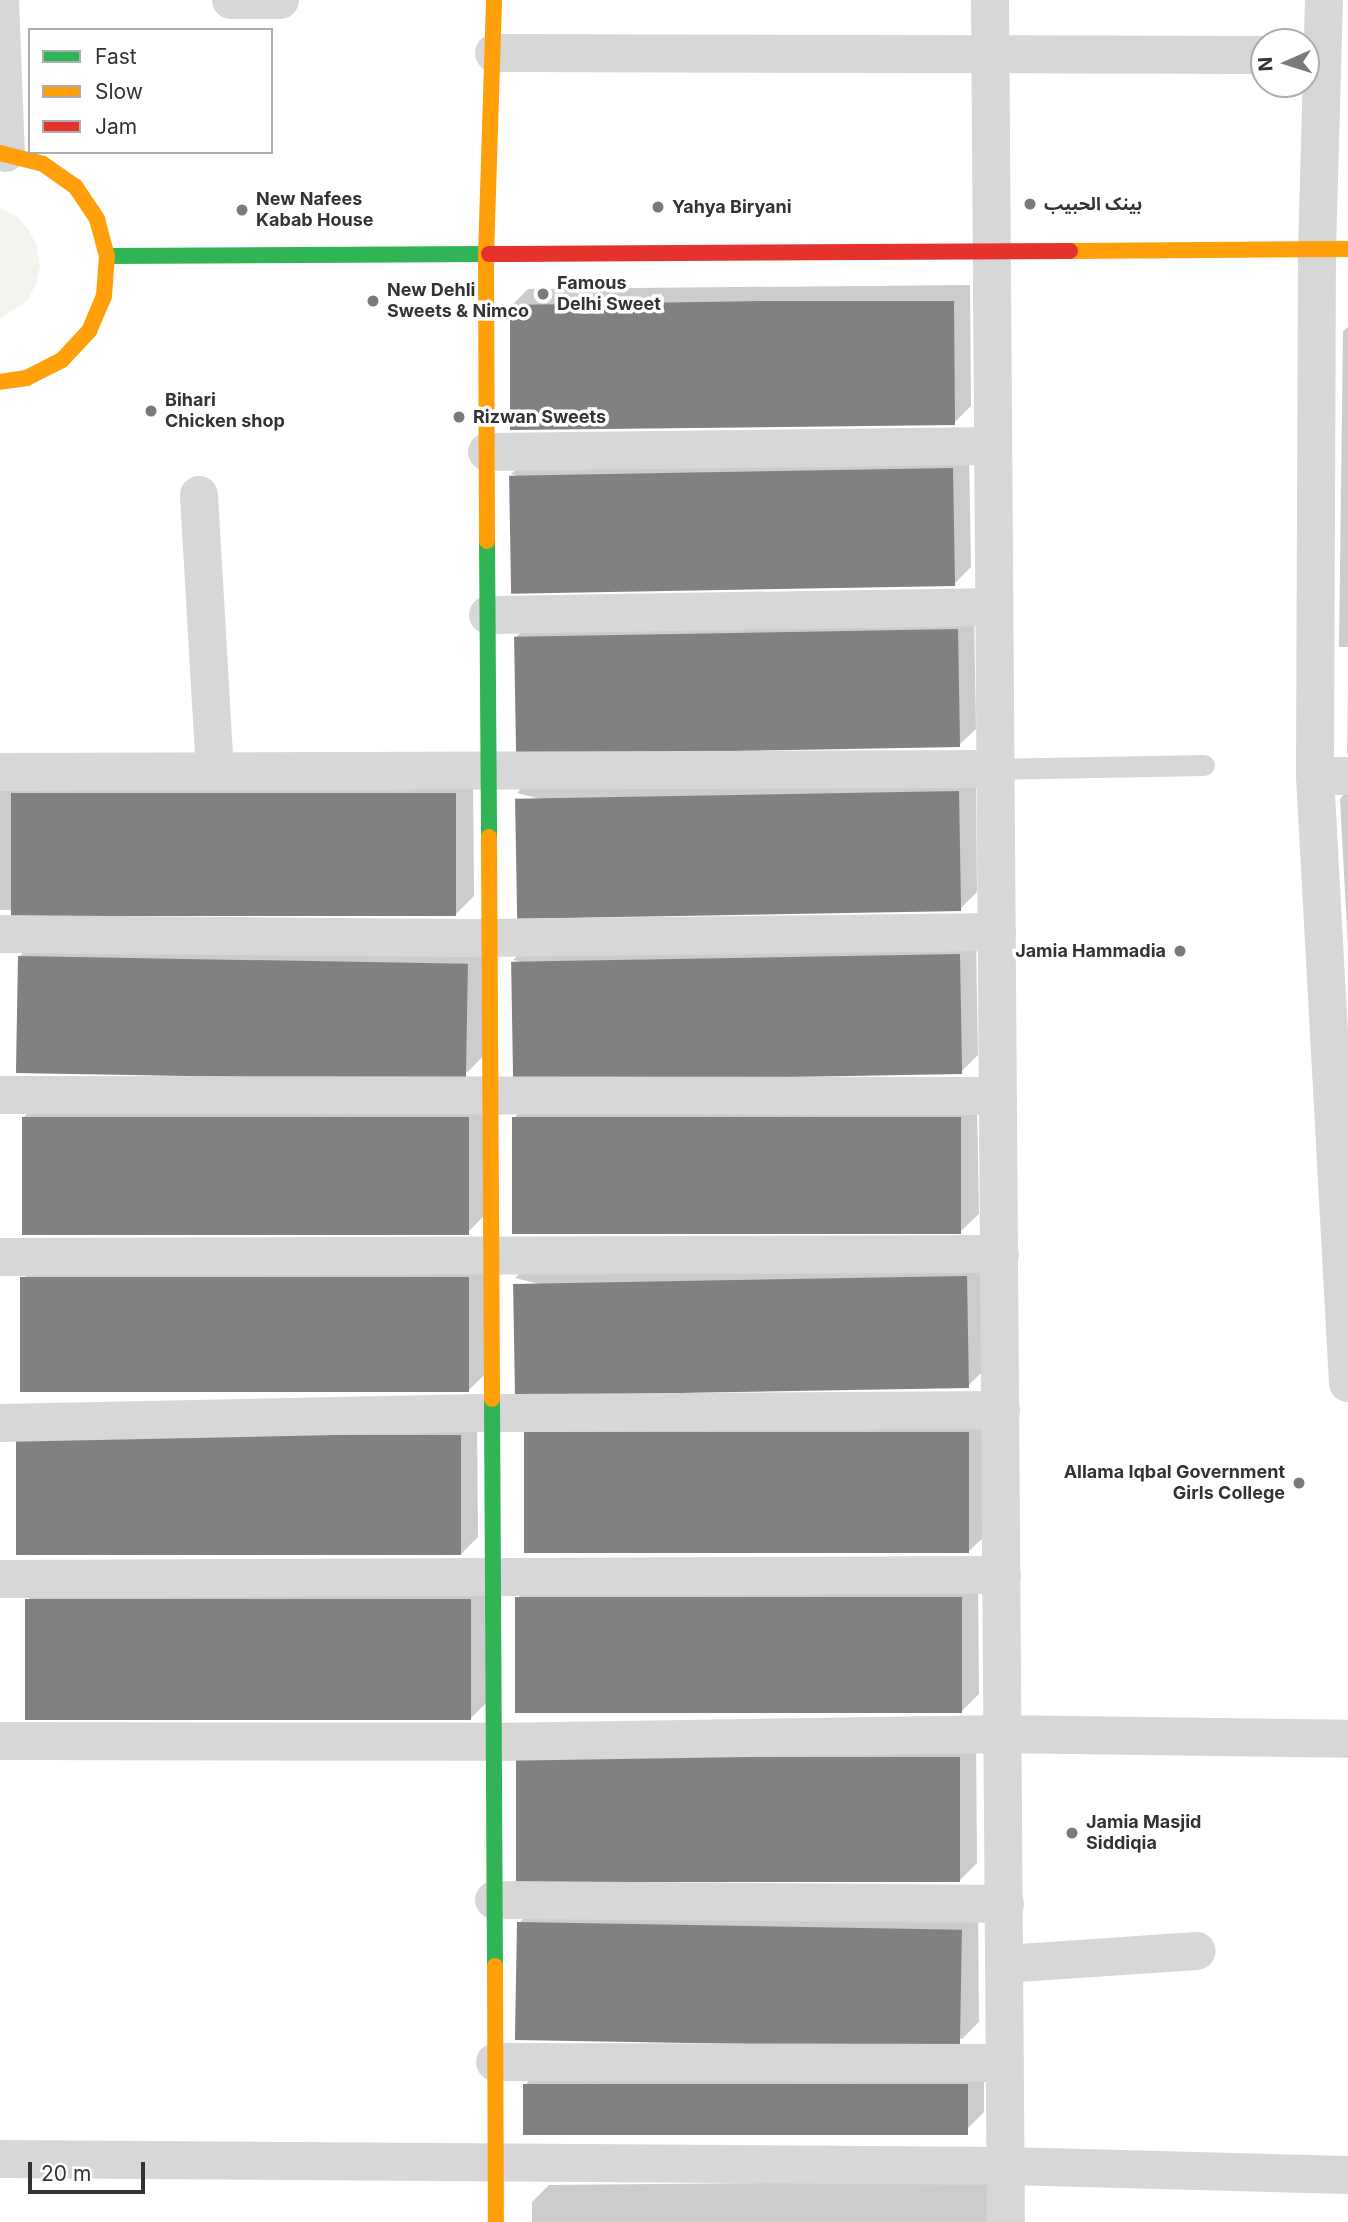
<!DOCTYPE html>
<meta charset="utf-8">
<style>
body{margin:0}
#map{position:relative;width:1348px;height:2222px;overflow:hidden;background:#fff;font-family:Inter,"Noto Sans Arabic",sans-serif}
div>[style]{position:absolute}
.green>*{inset:0;background:#f1f5ed}
.shadow>*{inset:0;background:#0003}
.building>*{inset:0;background:#818181;transform-origin:0 0}
.lane>*{height:21px;margin:-10.5px;padding:0 10.5px;transform-origin:10.5px;border-radius:10.5px;background:#d7d7d7}
.street>*{height:38px;margin:-19px;padding:0 19px;transform-origin:19px;border-radius:19px;background:#d7d7d7}
.fast>*{height:16px;margin:-8px;padding:0 8px;transform-origin:8px;border-radius:8px;background:#30b455}
.slow>*{height:16px;margin:-8px;padding:0 8px;transform-origin:8px;border-radius:8px;background:#ff9f0a}
.jam>*{height:16px;margin:-8px;padding:0 8px;transform-origin:8px;border-radius:8px;background:#e5322d}
.dots>*{width:19px;height:19px;translate:-50% -50%;box-sizing:border-box;border:4px solid #fff;border-radius:50%}
span{translate:-50% -50%;white-space:nowrap;text-align:center;line-height:1.15;-webkit-text-stroke:7px #fff;paint-order:stroke}
.poi-label{font-size:18px;color:#333;font-weight:700}
.left{translate:0 -50%;text-align:left}
.right{translate:-100% -50%;text-align:right}
.legend{position:absolute;left:28px;top:28px;width:245px;height:126px;box-sizing:border-box;background:#fff;border:2px solid #adadad;margin:0;padding:9px 12px;list-style:none;font-size:21px;color:#333}
.legend li{display:flex;align-items:center;gap:14px;height:35px}
.legend b{width:35px;border:2px solid #adadad}
.north{position:absolute;left:1250px;top:28px;width:70px;height:70px;box-sizing:border-box;background:#fff;border:2px solid #adadad;border-radius:50%;rotate:267deg;font-size:19px;font-weight:700;line-height:28px;text-align:center;color:#333}
.north::after{content:'';display:block;margin:auto;width:24px;height:32px;background:#7a7a7a;clip-path:polygon(50% 0,100% 100%,50% 72%,0 100%)}
.scale{position:absolute;left:28px;top:2162px;width:117px;height:32px;box-sizing:border-box;border:4px solid #333;border-top:0;padding-left:9px;font-size:21px;line-height:24px;white-space:nowrap;color:#333;-webkit-text-stroke:5px #fff;paint-order:stroke}
</style>
<div id="map">
<div class="green">
<div style="clip-path:polygon(0 208px,16px 216px,29px 230px,37px 247px,40px 266px,36px 284px,27px 301px,0 318px)"></div>
</div>
<div class="shadow">
<div style="clip-path:polygon(970px 285px,971px 406px,954px 423px,511px 306px,528px 289px)"></div>
<div style="clip-path:polygon(1348px 327px,1348px 647px,1339px 647px,1343px 331px)"></div>
<div style="clip-path:polygon(969px 452px,971px 567px,954px 584px,511px 474px,528px 458px)"></div>
<div style="clip-path:polygon(974px 613px,976px 729px,959px 745px,516px 637px,533px 620px)"></div>
<div style="clip-path:polygon(1348px 686px,1348px 753px,1347px 753px)"></div>
<div style="clip-path:polygon(473px 775px,474px 896px,456px 914px,0 910px,0 777px)"></div>
<div style="clip-path:polygon(976px 775px,977px 892px,960px 909px,517px 793px,534px 776px)"></div>
<div style="clip-path:polygon(1348px 790px,1348px 948px,1340px 799px)"></div>
<div style="clip-path:polygon(976px 938px,978px 1055px,961px 1072px,513px 960px,530px 943px)"></div>
<div style="clip-path:polygon(36px 940px,484px 944px,484px 1055px,468px 1072px,19px 957px)"></div>
<div style="clip-path:polygon(40px 1101px,485px 1101px,485px 1215px,468px 1232px,23px 1118px)"></div>
<div style="clip-path:polygon(531px 1101px,977px 1102px,979px 1214px,962px 1230px,514px 1118px)"></div>
<div style="clip-path:polygon(983px 1260px,984px 1370px,967px 1387px,515px 1278px,532px 1261px)"></div>
<div style="clip-path:polygon(485px 1261px,486px 1373px,469px 1390px,22px 1280px,39px 1263px)"></div>
<div style="clip-path:polygon(985px 1416px,986px 1535px,969px 1551px,526px 1435px,543px 1419px)"></div>
<div style="clip-path:polygon(477px 1419px,478px 1537px,461px 1554px,18px 1445px,35px 1428px)"></div>
<div style="clip-path:polygon(978px 1581px,979px 1694px,962px 1711px,516px 1600px,533px 1583px)"></div>
<div style="clip-path:polygon(487px 1583px,488px 1701px,471px 1718px,27px 1601px,43px 1585px)"></div>
<div style="clip-path:polygon(976px 1740px,977px 1863px,960px 1880px,517px 1764px,534px 1747px)"></div>
<div style="clip-path:polygon(536px 1906px,978px 1909px,979px 2022px,962px 2039px,519px 1923px)"></div>
<div style="clip-path:polygon(542px 2068px,984px 2069px,984px 2112px,967px 2129px,525px 2085px)"></div>
<div style="clip-path:polygon(991px 2181px,991px 2222px,532px 2222px,532px 2202px,549px 2185px)"></div>
</div>
<div class="building">
<div style="clip-path:polygon(768px 301px,954px 301px,955px 425px,510px 430px,510px 305px)"></div>
<div style="left:953px;top:468px;width:118px;height:444px;rotate:89deg"></div>
<div style="left:958px;top:629px;width:118px;height:444px;rotate:89deg"></div>
<div style="left:959px;top:791px;width:120px;height:444px;rotate:89deg"></div>
<div style="left:456px;top:793px;width:123px;height:445px;rotate:90deg"></div>
<div style="left:960px;top:954px;width:120px;height:449px;rotate:89deg"></div>
<div style="left:18px;top:956px;width:450px;height:117px;rotate:1deg"></div>
<div style="left:22px;top:1117px;width:447px;height:118px"></div>
<div style="left:512px;top:1117px;width:449px;height:117px"></div>
<div style="left:967px;top:1276px;width:112px;height:454px;rotate:89deg"></div>
<div style="left:469px;top:1277px;width:115px;height:449px;rotate:90deg"></div>
<div style="left:969px;top:1432px;width:121px;height:445px;rotate:90deg"></div>
<div style="left:461px;top:1435px;width:120px;height:445px;rotate:90deg"></div>
<div style="left:962px;top:1597px;width:116px;height:447px;rotate:90deg"></div>
<div style="left:471px;top:1599px;width:121px;height:446px;rotate:90deg"></div>
<div style="left:960px;top:1757px;width:125px;height:444px;rotate:90deg"></div>
<div style="left:517px;top:1922px;width:445px;height:118px;rotate:1deg"></div>
<div style="left:523px;top:2084px;width:445px;height:51px"></div>
</div>
<div class="lane">
<div style="left:995px;top:769px;width:209px;rotate:-1.1deg"></div>
</div>
<div class="street">
<div style="left:0;top:0;width:153px;rotate:87.8deg"></div>
<div style="left:231px;top:0;width:49px"></div>
<div style="left:990px;top:0;width:2222px;rotate:89.59deg"></div>
<div style="left:1324px;top:0;width:249px;rotate:91.6deg"></div>
<div style="left:1317px;top:249px;width:527px;rotate:90.22deg"></div>
<div style="left:1315px;top:776px;width:608px;rotate:86.89deg"></div>
<div style="left:494px;top:53px;width:770px;rotate:0.15deg"></div>
<div style="left:487px;top:452px;width:505px;rotate:-0.68deg"></div>
<div style="left:199px;top:495px;width:277px;rotate:86.7deg"></div>
<div style="left:488px;top:615px;width:506px;rotate:-0.91deg"></div>
<div style="left:0;top:772px;width:995px;rotate:-0.17deg"></div>
<div style="left:1315px;top:776px;width:33px"></div>
<div style="left:0;top:934px;width:489px;rotate:0.5deg"></div>
<div style="left:489px;top:938px;width:508px;rotate:-0.68deg"></div>
<div style="left:0;top:1095px;width:998px;rotate:0.06deg"></div>
<div style="left:0;top:1257px;width:1000px;rotate:-0.17deg"></div>
<div style="left:0;top:1423px;width:491px;rotate:-1.2deg"></div>
<div style="left:491px;top:1413px;width:510px;rotate:-0.34deg"></div>
<div style="left:0;top:1579px;width:1002px;rotate:-0.23deg"></div>
<div style="left:0;top:1741px;width:493px;rotate:0.1deg"></div>
<div style="left:493px;top:1742px;width:511px;rotate:-0.9deg"></div>
<div style="left:1004px;top:1734px;width:344px;rotate:0.8deg"></div>
<div style="left:494px;top:1900px;width:511px;rotate:0.45deg"></div>
<div style="left:1005px;top:1964px;width:192px;rotate:-3.9deg"></div>
<div style="left:495px;top:2062px;width:510px;rotate:0.11deg"></div>
<div style="left:0;top:2159px;width:1005px;rotate:0.4deg"></div>
<div style="left:1005px;top:2166px;width:343px;rotate:1.5deg"></div>
</div>
<div class="fast">
<div style="left:107px;top:256px;width:382px;rotate:-0.3deg"></div>
<div style="left:487px;top:541px;width:296px;rotate:89.6deg"></div>
<div style="left:492px;top:1399px;width:567px;rotate:89.7deg"></div>
</div>
<div class="slow">
<div style="left:0;top:153px;width:44px;rotate:14.3deg"></div>
<div style="left:43px;top:164px;width:39px;rotate:35deg"></div>
<div style="left:75px;top:186px;width:40px;rotate:56deg"></div>
<div style="left:97px;top:219px;width:38px;rotate:75deg"></div>
<div style="left:107px;top:256px;width:40px;rotate:94.3deg"></div>
<div style="left:104px;top:296px;width:38px;rotate:113deg"></div>
<div style="left:89px;top:331px;width:40px;rotate:133deg"></div>
<div style="left:62px;top:360px;width:39px;rotate:153deg"></div>
<div style="left:27px;top:378px;width:27px;rotate:172deg"></div>
<div style="left:1070px;top:251px;width:278px;rotate:-0.4deg"></div>
<div style="left:487px;top:541px;width:285px;rotate:-90.2deg"></div>
<div style="left:486px;top:256px;width:256px;rotate:-88.2deg"></div>
<div style="left:489px;top:837px;width:562px;rotate:89.69deg"></div>
<div style="left:495px;top:1966px;width:256px;rotate:89.8deg"></div>
</div>
<div class="jam">
<div style="left:489px;top:254px;width:581px;rotate:-0.3deg"></div>
</div>
<div class="dots">
<div style="left:1030px;top:204px;background:#7a7a7a"></div>
<div style="left:658px;top:207px;background:#7a7a7a"></div>
<div style="left:242px;top:210px;background:#7a7a7a"></div>
<div style="left:543px;top:294px;background:#7a7a7a"></div>
<div style="left:373px;top:301px;background:#7a7a7a"></div>
<div style="left:151px;top:411px;background:#7a7a7a"></div>
<div style="left:459px;top:417px;background:#7a7a7a"></div>
<div style="left:1180px;top:951px;background:#7a7a7a"></div>
<div style="left:1299px;top:1483px;background:#7a7a7a"></div>
<div style="left:1072px;top:1833px;background:#7a7a7a"></div>
</div>
<div class="poi-label">
<span class="left" style="left:256px;top:210px">New Nafees<br>Kabab House</span>
<span class="left" style="left:1044px;top:204px">بينک الحبيب</span>
<span class="left" style="left:672px;top:207px">Yahya Biryani</span>
<span class="left" style="left:557px;top:294px">Famous<br>Delhi Sweet</span>
<span class="left" style="left:387px;top:301px">New Dehli<br>Sweets &amp; Nimco</span>
<span class="left" style="left:165px;top:411px">Bihari<br>Chicken shop</span>
<span class="left" style="left:473px;top:417px">Rizwan Sweets</span>
<span class="right" style="left:1166px;top:951px">Jamia Hammadia</span>
<span class="right" style="left:1285px;top:1483px">Allama Iqbal Government<br>Girls College</span>
<span class="left" style="left:1086px;top:1833px">Jamia Masjid<br>Siddiqia</span>
</div>
<ul class="legend">
<li><b style="height:9px;background:#30b455"></b>Fast</li>
<li><b style="height:9px;background:#ff9f0a"></b>Slow</li>
<li><b style="height:9px;background:#e5322d"></b>Jam</li>
</ul>
<div class="north">N</div>
<div class="scale">20 m</div>
</div>
